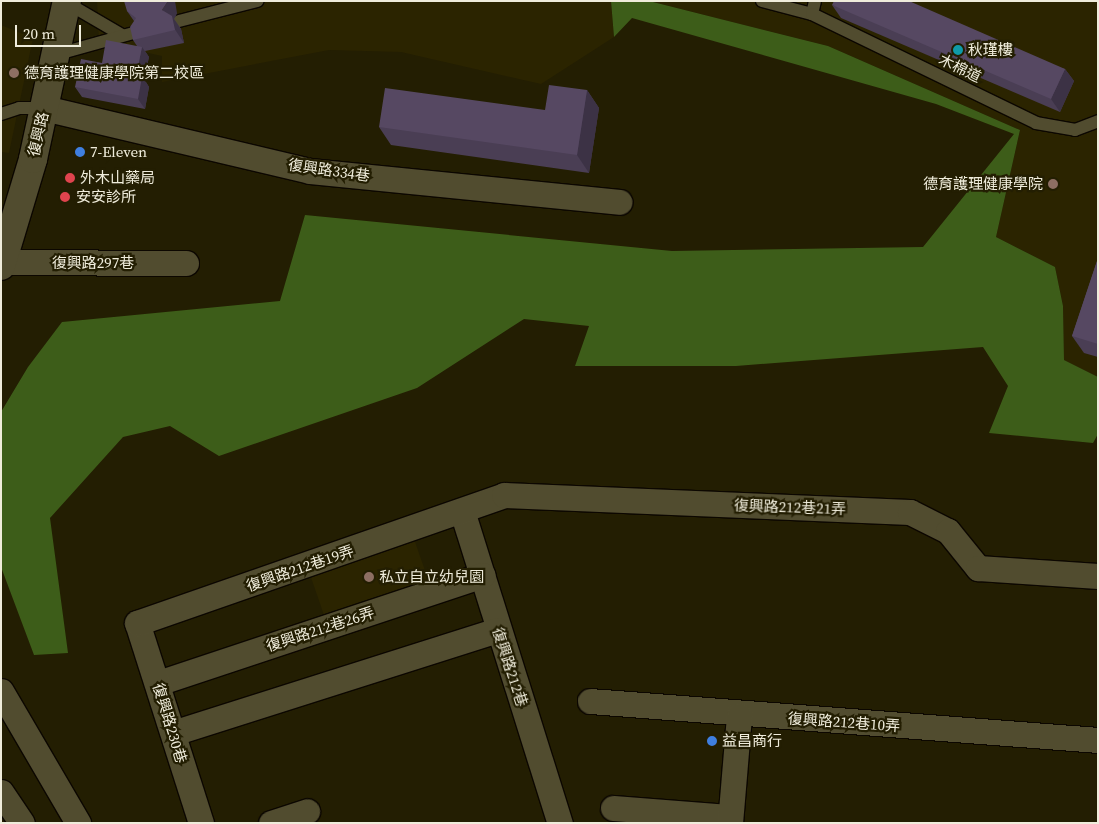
<!DOCTYPE html>
<meta charset="utf-8">
<style>
body{margin:0}
#map{position:relative;width:1099px;height:824px;overflow:hidden;background:#231e02;font-family:"Source Serif 4","Noto Sans TC",serif}
div>[style]{position:absolute}
.built>*{inset:0;background:#2b2400;transform-origin:0 0}
.forest>*{inset:0;background:#3d5d19}
.roads{filter:drop-shadow(1px 0 #0c0700) drop-shadow(-1px 0 #0c0700) drop-shadow(0 1px #0c0700) drop-shadow(0 -1px #0c0700)}
.service>*{height:12px;margin:-6px;padding:0 6px;transform-origin:6px;border-radius:6px;background:#514c2f}
.minor>*{height:25px;margin:-12.5px;padding:0 12.5px;transform-origin:12.5px;border-radius:12.5px;background:#514c2f}
.tertiary>*{height:28px;margin:-14px;padding:0 14px;transform-origin:14px;border-radius:14px;background:#514c2f}
.wall>*{inset:0;background:#4a3e54}
.shaded-wall>*{inset:0;background:#3c3245}
.building>*{inset:0;background:#564862}
.dots>*{width:14px;height:14px;translate:-50% -50%;box-sizing:border-box;border:2px solid #231e02;border-radius:50%}
span{translate:-50% -50%;white-space:nowrap;text-align:center;line-height:1.15;-webkit-text-stroke:4.5px #231e02;paint-order:stroke}
.poi-label{font-size:15px;color:#efecdb}
.left{translate:0 -50%;text-align:left}
.right{translate:-100% -50%;text-align:right}
.street-label{font-size:15px;color:#efecdb}
.frame{position:absolute;inset:0;border:2px solid #efecdb;pointer-events:none}
.scale{position:absolute;left:15px;top:25px;width:66px;height:22px;box-sizing:border-box;border:2px solid #efecdb;border-top:0;padding-left:6px;font-size:15px;line-height:18px;white-space:nowrap;color:#efecdb;-webkit-text-stroke:4px #231e02;paint-order:stroke}
</style>
<div id="map">
<div class="built">
<div style="clip-path:polygon(97px 1px,611px 1px,614px 37px,541px 84px,401px 52px,329px 50px,162px 82px,162px 56px,99px 42px)"></div>
<div style="clip-path:polygon(649px 1px,1098px 1px,1098px 377px,1064px 360px,1063px 306px,1055px 267px,996px 237px,1020px 130px,828px 46px)"></div>
<div style="clip-path:polygon(1px 25px,33px 38px,9px 153px,1px 152px)"></div>
<div style="left:411px;top:530px;width:61px;height:110px;rotate:71deg"></div>
</div>
<div class="forest">
<div style="clip-path:polygon(611px 1px,649px 1px,828px 46px,1020px 130px,996px 237px,1055px 267px,1063px 306px,1064px 360px,1098px 377px,1098px 434px,1093px 443px,989px 433px,1008px 386px,983px 347px,736px 366px,575px 366px,589px 326px,524px 319px,417px 388px,219px 456px,170px 426px,123px 437px,50px 518px,68px 653px,34px 655px,1px 567px,1px 412px,28px 367px,62px 322px,280px 301px,305px 215px,672px 251px,923px 247px,1014px 134px,936px 104px,632px 18px,614px 37px)"></div>
</div>
<div class="roads">
<div class="service">
<div style="left:762px;top:1px;width:52px;rotate:14.6deg"></div>
<div style="left:812px;top:14px;width:13px;rotate:-77deg"></div>
<div style="left:67px;top:3px;width:64px;rotate:30.2deg"></div>
<div style="left:812px;top:14px;width:249px;rotate:25.9deg"></div>
<div style="left:1036px;top:123px;width:40px;rotate:10deg"></div>
<div style="left:1075px;top:130px;width:25px;rotate:-21deg"></div>
<div style="left:179px;top:21px;width:81px;rotate:-14.4deg"></div>
<div style="left:58px;top:54px;width:82px;rotate:-15.6deg"></div>
<div style="left:1px;top:114px;width:19px;rotate:-18deg"></div>
<div style="left:19px;top:108px;width:25px"></div>
</div>
<div class="minor">
<div style="left:44px;top:108px;width:273px;rotate:13.3deg"></div>
<div style="left:310px;top:171px;width:311px;rotate:5.7deg"></div>
<div style="left:1px;top:262px;width:185px;rotate:0.3deg"></div>
<div style="left:462px;top:511px;width:327px;rotate:72.6deg"></div>
<div style="left:158px;top:683px;width:342px;rotate:-18.4deg"></div>
<div style="left:1px;top:691px;width:153px;rotate:59.7deg"></div>
<div style="left:590px;top:701px;width:509px;rotate:4.39deg"></div>
<div style="left:173px;top:733px;width:340px;rotate:-17.6deg"></div>
<div style="left:1px;top:792px;width:37px;rotate:56deg"></div>
<div style="left:613px;top:808px;width:116px;rotate:4.4deg"></div>
<div style="left:201px;top:823px;width:210px;rotate:-107.7deg"></div>
<div style="left:137px;top:623px;width:389px;rotate:-19.2deg"></div>
<div style="left:504px;top:495px;width:406px;rotate:2.4deg"></div>
<div style="left:910px;top:512px;width:42px;rotate:26.6deg"></div>
<div style="left:948px;top:531px;width:48px;rotate:51deg"></div>
<div style="left:978px;top:568px;width:120px;rotate:3.8deg"></div>
<div style="left:271px;top:823px;width:38px;rotate:-18deg"></div>
<div style="left:730px;top:823px;width:108px;rotate:-85.2deg"></div>
</div>
<div class="tertiary">
<div style="left:1px;top:266px;width:112px;rotate:-73.3deg"></div>
<div style="left:33px;top:159px;width:162px;rotate:-77.9deg"></div>
</div>
</div>
<div class="wall">
<div style="clip-path:polygon(832px 5px,1065px 69px,1074px 81px,1060px 112px,841px 18px)"></div>
<div style="clip-path:polygon(127px 11px,177px 13px,174px 19px,181px 29px,184px 43px,145px 51px,149px 57px,144px 79px,149px 87px,145px 109px,82px 97px,75px 87px,102px 63px,137px 46px,133px 40px,134px 21px)"></div>
<div style="clip-path:polygon(587px 90px,599px 108px,589px 173px,391px 145px,379px 127px,545px 110px)"></div>
<div style="clip-path:polygon(1098px 258px,1098px 357px,1084px 353px,1072px 336px)"></div>
</div>
<div class="shaded-wall">
<div style="clip-path:polygon(168px 1px,175px 1px,177px 13px,174px 19px,181px 29px,184px 43px,162px 10px)"></div>
<div style="clip-path:polygon(142px 47px,149px 57px,144px 79px,149px 87px,145px 109px,138px 99px,136px 76px)"></div>
<div style="clip-path:polygon(1065px 69px,1074px 81px,1060px 112px,1051px 99px)"></div>
<div style="clip-path:polygon(587px 90px,599px 108px,589px 173px,577px 155px)"></div>
</div>
<div class="building">
<div style="clip-path:polygon(124px 1px,168px 1px,162px 10px,172px 16px,175px 30px,133px 40px,130px 27px,136px 18px,127px 11px)"></div>
<div style="clip-path:polygon(834px 1px,909px 1px,1065px 69px,1051px 99px,832px 5px)"></div>
<div style="clip-path:polygon(106px 40px,142px 47px,136px 76px,142px 77px,138px 99px,75px 87px,81px 59px,102px 63px)"></div>
<div style="clip-path:polygon(549px 85px,587px 90px,577px 155px,379px 127px,385px 88px,545px 110px)"></div>
<div style="clip-path:polygon(1098px 258px,1098px 344px,1072px 336px)"></div>
</div>
<div class="dots">
<div style="left:958px;top:50px;background:#0f9aa8"></div>
<div style="left:14px;top:73px;background:#8d6e63"></div>
<div style="left:80px;top:152px;background:#3f7fe0"></div>
<div style="left:70px;top:178px;background:#e0444e"></div>
<div style="left:1053px;top:184px;background:#8d6e63"></div>
<div style="left:65px;top:197px;background:#e0444e"></div>
<div style="left:369px;top:577px;background:#8d6e63"></div>
<div style="left:712px;top:741px;background:#3f7fe0"></div>
</div>
<div class="poi-label">
<span class="left" style="left:968px;top:50px">秋瑾樓</span>
<span class="left" style="left:24px;top:73px">德育護理健康學院第二校區</span>
<span class="left" style="left:90px;top:152px">7-Eleven</span>
<span class="left" style="left:80px;top:178px">外木山藥局</span>
<span class="right" style="left:1043px;top:184px">德育護理健康學院</span>
<span class="left" style="left:76px;top:197px">安安診所</span>
<span class="left" style="left:379px;top:577px">私立自立幼兒園</span>
<span class="left" style="left:722px;top:741px">益昌商行</span>
</div>
<div class="street-label">
<span style="left:960px;top:68px;rotate:26deg">木棉道</span>
<span style="left:38px;top:134px;rotate:-77deg">復興路</span>
<span style="left:329px;top:170px;rotate:8deg">復興路334巷</span>
<span style="left:93px;top:263px">復興路297巷</span>
<span style="left:790px;top:507px;rotate:2deg">復興路212巷21弄</span>
<span style="left:300px;top:568px;rotate:-19deg">復興路212巷19弄</span>
<span style="left:320px;top:629px;rotate:-18deg">復興路212巷26弄</span>
<span style="left:510px;top:667px;rotate:72deg">復興路212巷</span>
<span style="left:844px;top:722px;rotate:4deg">復興路212巷10弄</span>
<span style="left:170px;top:723px;rotate:73deg">復興路230巷</span>
</div>
<div class="frame"></div>
<div class="scale">20 m</div>
</div>
